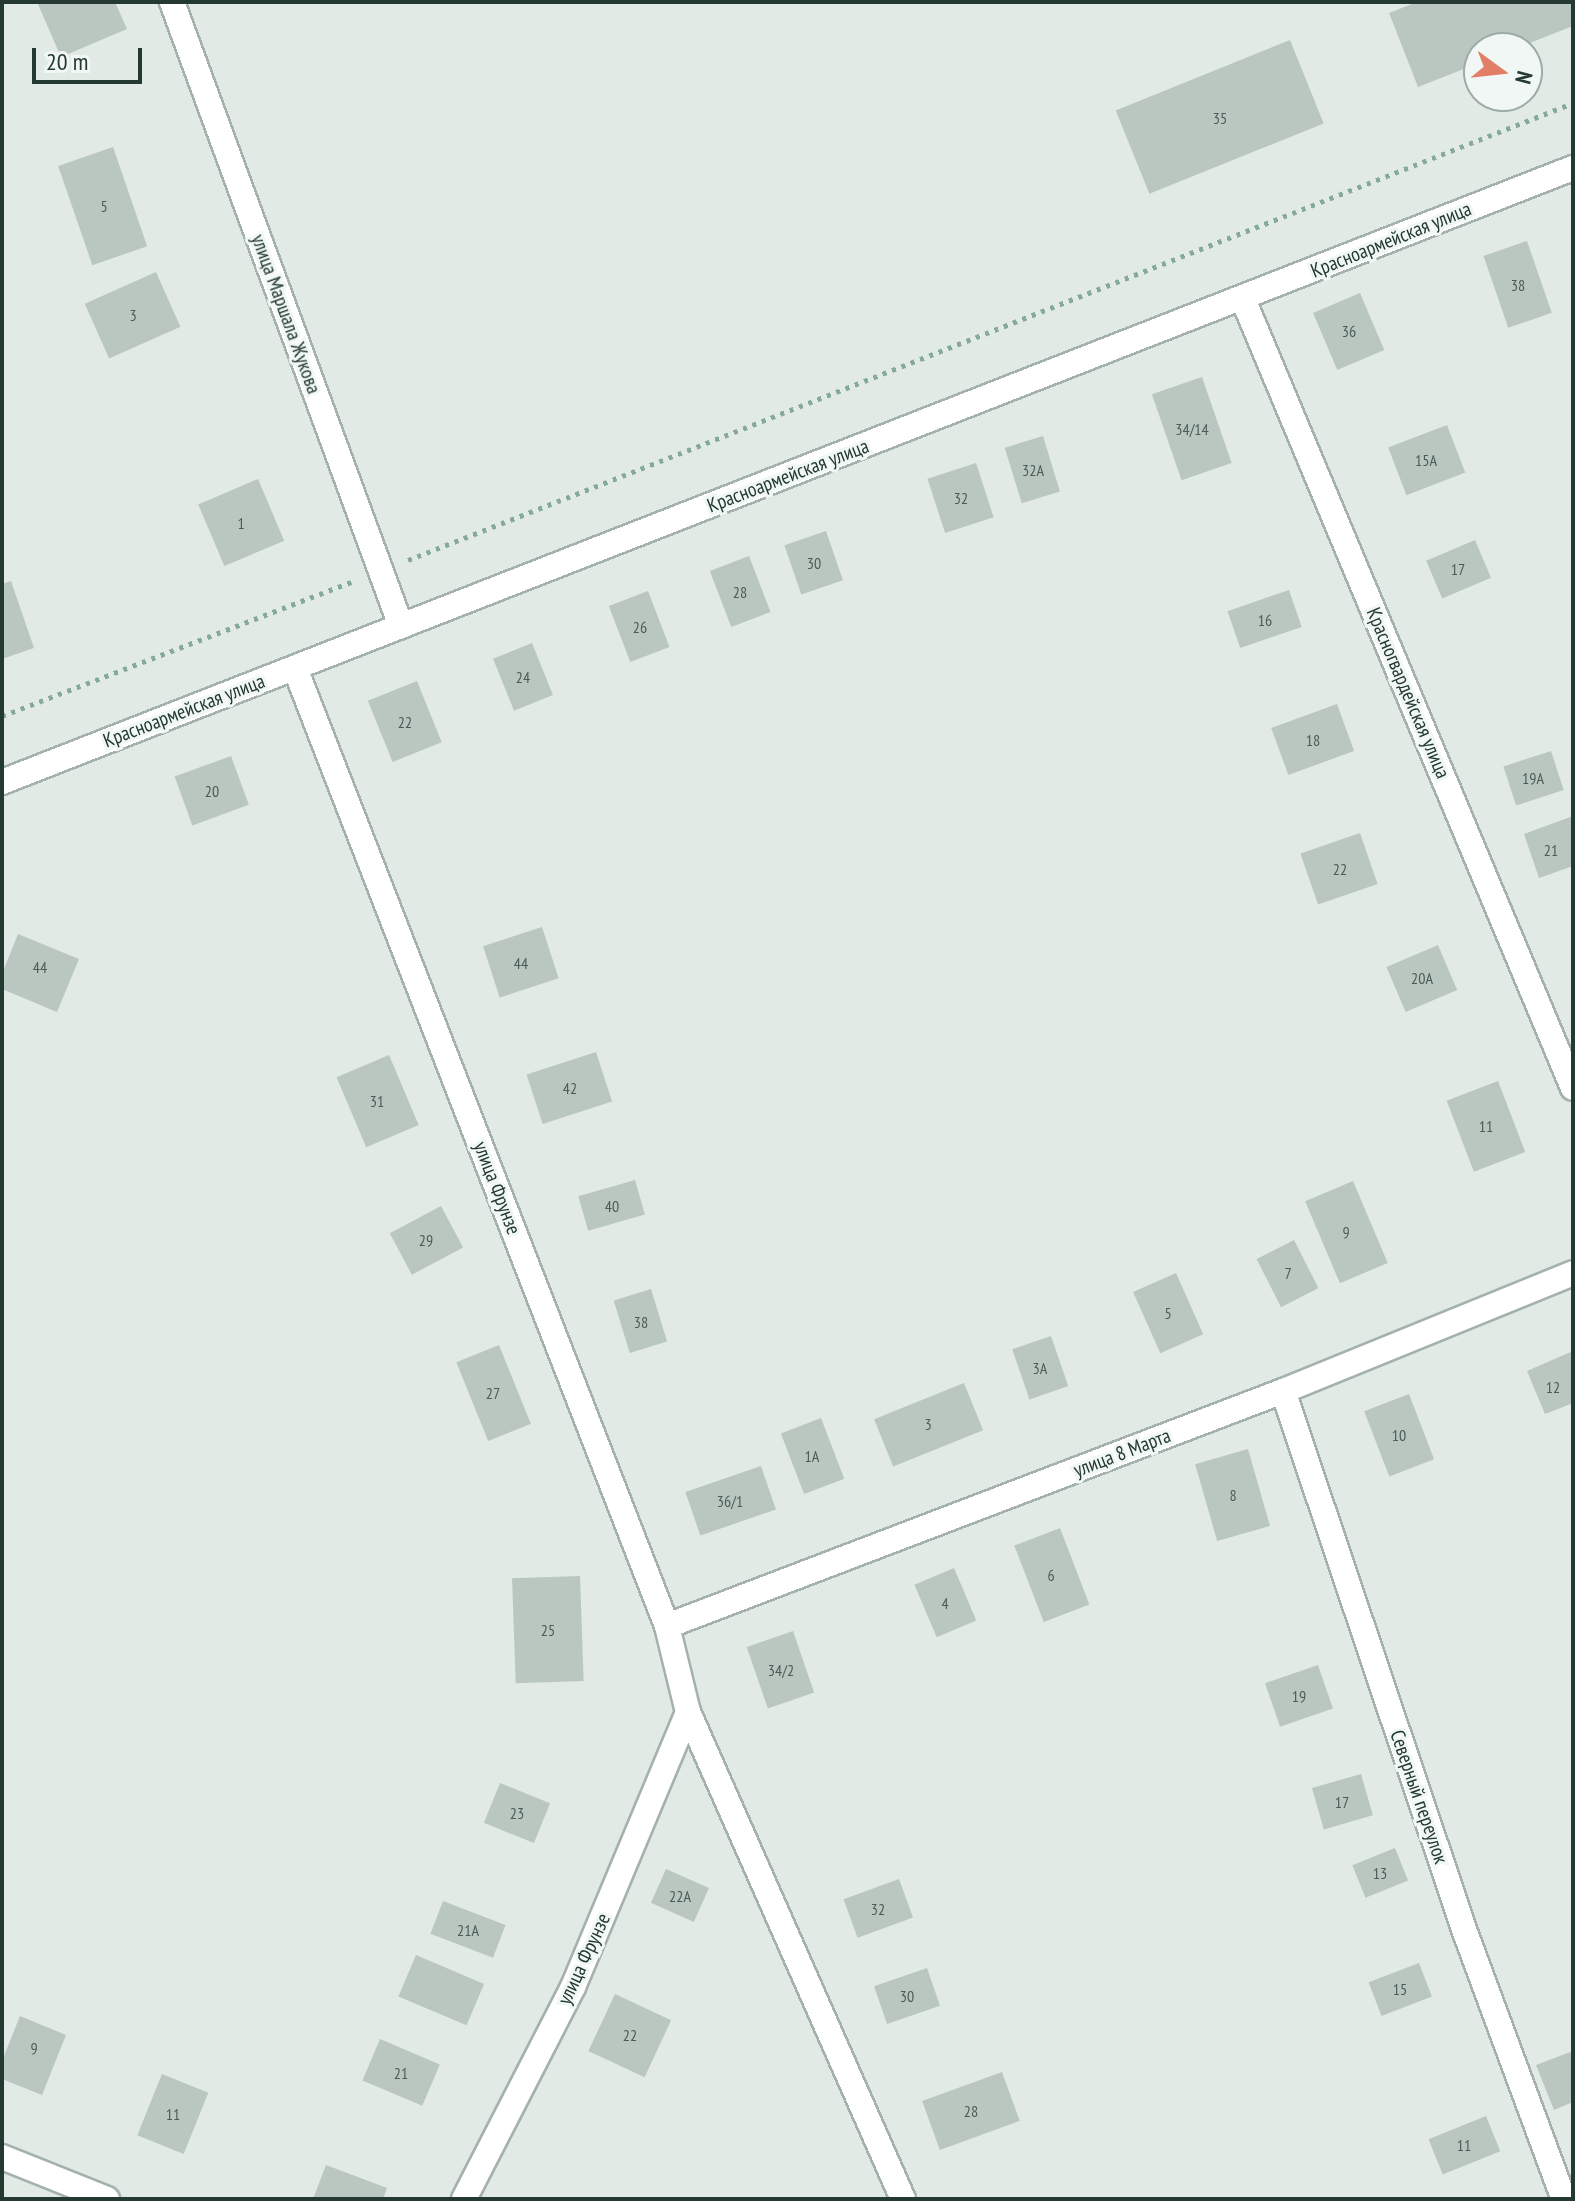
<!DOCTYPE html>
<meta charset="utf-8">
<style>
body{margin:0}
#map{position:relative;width:1575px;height:2201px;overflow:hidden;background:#e1eae5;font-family:"PT Sans Narrow",sans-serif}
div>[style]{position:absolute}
.building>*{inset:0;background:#bac7c1;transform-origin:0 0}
.path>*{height:5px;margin-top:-2.5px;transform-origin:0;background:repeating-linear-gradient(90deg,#85aa9c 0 4px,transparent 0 10px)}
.roads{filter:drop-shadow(2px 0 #a4b1ac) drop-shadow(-2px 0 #a4b1ac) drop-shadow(0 2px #a4b1ac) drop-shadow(0 -2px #a4b1ac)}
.street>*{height:24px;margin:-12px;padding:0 12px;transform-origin:12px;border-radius:12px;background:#fff}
.secondary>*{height:24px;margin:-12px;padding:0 12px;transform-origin:12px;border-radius:12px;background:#fff}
span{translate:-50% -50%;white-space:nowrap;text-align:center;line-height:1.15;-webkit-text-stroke:6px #f1f7f4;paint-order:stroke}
.number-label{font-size:16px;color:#495c56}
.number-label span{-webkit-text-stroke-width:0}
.street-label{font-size:20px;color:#233932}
.frame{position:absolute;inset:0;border:4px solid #233932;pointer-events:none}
.north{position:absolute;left:1463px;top:32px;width:80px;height:80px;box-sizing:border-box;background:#f1f7f4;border:2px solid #9faba6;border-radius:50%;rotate:105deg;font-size:22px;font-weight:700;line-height:32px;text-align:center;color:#233932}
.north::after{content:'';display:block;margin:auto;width:28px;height:36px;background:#e37e66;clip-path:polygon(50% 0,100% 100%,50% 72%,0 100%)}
.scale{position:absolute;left:32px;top:48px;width:110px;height:36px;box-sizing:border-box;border:4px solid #233932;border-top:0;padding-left:10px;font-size:24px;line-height:28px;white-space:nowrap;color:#233932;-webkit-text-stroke:6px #f1f7f4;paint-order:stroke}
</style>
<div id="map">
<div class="building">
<div style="clip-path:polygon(37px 2px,115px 2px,127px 29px,61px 57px)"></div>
<div style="clip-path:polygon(1417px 2px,1573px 2px,1573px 26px,1517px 48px,1479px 48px,1479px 63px,1418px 87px,1389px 13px)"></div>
<div style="left:1290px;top:40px;width:90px;height:188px;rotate:68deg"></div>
<div style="left:113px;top:147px;width:105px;height:58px;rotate:71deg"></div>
<div style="left:1527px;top:241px;width:76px;height:46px;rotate:71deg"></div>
<div style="left:156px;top:272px;width:60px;height:78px;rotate:66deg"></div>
<div style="left:1360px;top:293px;width:62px;height:51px;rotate:67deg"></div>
<div style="left:1202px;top:377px;width:91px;height:53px;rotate:71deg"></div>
<div style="left:1447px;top:425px;width:51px;height:63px;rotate:69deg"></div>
<div style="left:1043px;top:436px;width:58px;height:40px;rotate:73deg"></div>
<div style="left:976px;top:463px;width:57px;height:51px;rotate:72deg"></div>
<div style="left:258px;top:479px;width:67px;height:65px;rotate:67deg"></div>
<div style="left:826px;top:531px;width:52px;height:44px;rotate:71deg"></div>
<div style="left:1475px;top:540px;width:41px;height:53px;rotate:67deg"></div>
<div style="left:749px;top:556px;width:60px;height:42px;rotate:69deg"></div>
<div style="clip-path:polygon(11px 581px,34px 648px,2px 659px,2px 584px)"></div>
<div style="left:1289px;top:590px;width:39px;height:65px;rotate:71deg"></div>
<div style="left:648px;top:591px;width:60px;height:42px;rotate:69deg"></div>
<div style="left:532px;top:643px;width:56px;height:42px;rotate:68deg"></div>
<div style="left:417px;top:681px;width:66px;height:53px;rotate:68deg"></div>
<div style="left:1337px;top:704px;width:50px;height:70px;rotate:70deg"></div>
<div style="left:1551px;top:751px;width:41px;height:50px;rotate:72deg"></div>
<div style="left:231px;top:756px;width:52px;height:60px;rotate:70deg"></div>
<div style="clip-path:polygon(1573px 816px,1573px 866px,1539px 878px,1524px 834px)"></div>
<div style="left:1360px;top:833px;width:54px;height:63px;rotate:71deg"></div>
<div style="left:542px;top:927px;width:54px;height:62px;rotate:72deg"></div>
<div style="clip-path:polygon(18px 934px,79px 959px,57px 1012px,2px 989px,2px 974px)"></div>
<div style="left:1438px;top:945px;width:49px;height:56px;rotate:67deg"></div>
<div style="left:596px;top:1052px;width:52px;height:73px;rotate:72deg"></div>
<div style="left:389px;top:1055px;width:76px;height:57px;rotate:67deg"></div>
<div style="left:1498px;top:1081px;width:76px;height:55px;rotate:69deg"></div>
<div style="left:635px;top:1180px;width:36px;height:59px;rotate:74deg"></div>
<div style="left:1353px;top:1181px;width:89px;height:52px;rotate:67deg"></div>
<div style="left:441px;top:1206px;width:47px;height:58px;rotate:62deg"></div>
<div style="left:1294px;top:1240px;width:54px;height:42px;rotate:63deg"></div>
<div style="left:1176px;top:1273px;width:67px;height:47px;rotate:66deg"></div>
<div style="left:651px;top:1289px;width:55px;height:39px;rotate:73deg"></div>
<div style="left:1051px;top:1336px;width:53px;height:41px;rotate:71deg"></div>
<div style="left:499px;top:1345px;width:85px;height:46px;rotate:68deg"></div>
<div style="clip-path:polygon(1573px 1351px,1573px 1403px,1545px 1414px,1527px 1371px)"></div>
<div style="left:964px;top:1383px;width:51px;height:97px;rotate:68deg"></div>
<div style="left:1409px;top:1394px;width:70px;height:48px;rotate:69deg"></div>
<div style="left:821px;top:1418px;width:65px;height:43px;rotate:69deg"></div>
<div style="left:1248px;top:1449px;width:80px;height:55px;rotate:74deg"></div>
<div style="left:761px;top:1466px;width:46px;height:80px;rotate:71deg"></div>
<div style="left:1060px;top:1528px;width:82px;height:49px;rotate:69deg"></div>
<div style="left:954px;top:1568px;width:57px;height:43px;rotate:67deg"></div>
<div style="left:580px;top:1576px;width:105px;height:68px;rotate:88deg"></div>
<div style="left:793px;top:1631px;width:65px;height:49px;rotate:71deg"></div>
<div style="left:1318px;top:1665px;width:46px;height:56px;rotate:71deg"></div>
<div style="left:1361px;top:1774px;width:43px;height:51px;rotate:74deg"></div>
<div style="left:500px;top:1783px;width:54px;height:43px;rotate:22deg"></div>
<div style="left:1395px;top:1848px;width:35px;height:46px;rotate:68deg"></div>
<div style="left:666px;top:1869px;width:47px;height:37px;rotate:24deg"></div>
<div style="left:899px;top:1879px;width:41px;height:59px;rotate:70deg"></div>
<div style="left:443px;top:1901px;width:67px;height:35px;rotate:21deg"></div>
<div style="left:416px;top:1955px;width:74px;height:45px;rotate:23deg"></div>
<div style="left:1419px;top:1963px;width:36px;height:54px;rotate:69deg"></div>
<div style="left:927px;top:1968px;width:40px;height:56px;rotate:71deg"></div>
<div style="left:615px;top:1994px;width:62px;height:63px;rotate:25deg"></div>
<div style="clip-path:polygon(20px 2016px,66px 2035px,42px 2095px,2px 2079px,2px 2061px)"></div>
<div style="left:380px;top:2039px;width:65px;height:45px;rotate:23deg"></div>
<div style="clip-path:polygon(1573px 2051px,1573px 2102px,1554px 2110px,1536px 2065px)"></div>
<div style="left:1002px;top:2072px;width:52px;height:85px;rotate:70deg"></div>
<div style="left:162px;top:2074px;width:50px;height:66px;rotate:22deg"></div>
<div style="left:1486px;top:2116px;width:38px;height:62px;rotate:68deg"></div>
<div style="clip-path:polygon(326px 2165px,387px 2188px,383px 2199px,313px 2199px)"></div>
</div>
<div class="path">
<div style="left:408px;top:560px;width:1251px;rotate:-21.42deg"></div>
<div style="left:2px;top:716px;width:377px;rotate:-21deg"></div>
</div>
<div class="roads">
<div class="street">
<div style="left:172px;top:2px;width:665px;rotate:69.85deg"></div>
<div style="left:1243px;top:299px;width:855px;rotate:67.3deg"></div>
<div style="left:295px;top:668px;width:1028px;rotate:68.78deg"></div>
<div style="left:667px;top:1626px;width:89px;rotate:76.3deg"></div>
<div style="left:688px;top:1712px;width:532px;rotate:66.18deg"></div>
<div style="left:1283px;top:1391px;width:571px;rotate:71.41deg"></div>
<div style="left:1465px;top:1932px;width:285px;rotate:69.7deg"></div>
<div style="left:667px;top:1626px;width:659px;rotate:-20.88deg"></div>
<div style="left:1283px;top:1391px;width:313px;rotate:-22.1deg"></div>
<div style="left:2px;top:2157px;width:113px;rotate:21.8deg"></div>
<div style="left:464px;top:2199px;width:238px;rotate:-62.8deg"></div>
<div style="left:573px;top:1987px;width:298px;rotate:-67.3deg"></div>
</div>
<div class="secondary">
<div style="left:2px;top:782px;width:1687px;rotate:-21.35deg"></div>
</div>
</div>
<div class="number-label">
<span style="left:1220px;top:118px">35</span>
<span style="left:104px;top:206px">5</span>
<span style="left:1518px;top:285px">38</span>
<span style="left:133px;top:315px">3</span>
<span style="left:1349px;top:331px">36</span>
<span style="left:1192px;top:429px">34/14</span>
<span style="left:1426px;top:460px">15А</span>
<span style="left:1033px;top:470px">32А</span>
<span style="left:961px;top:498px">32</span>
<span style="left:241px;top:523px">1</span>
<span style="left:814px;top:563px">30</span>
<span style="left:1458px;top:569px">17</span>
<span style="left:740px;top:592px">28</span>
<span style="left:1265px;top:620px">16</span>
<span style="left:640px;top:627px">26</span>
<span style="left:523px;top:677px">24</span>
<span style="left:405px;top:722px">22</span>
<span style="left:1313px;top:740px">18</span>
<span style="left:1533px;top:778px">19А</span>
<span style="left:212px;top:791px">20</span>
<span style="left:1551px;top:850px">21</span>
<span style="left:1340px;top:869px">22</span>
<span style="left:521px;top:963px">44</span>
<span style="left:40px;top:967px">44</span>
<span style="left:1422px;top:978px">20А</span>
<span style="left:570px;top:1088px">42</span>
<span style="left:377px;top:1101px">31</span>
<span style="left:1486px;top:1126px">11</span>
<span style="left:612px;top:1206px">40</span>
<span style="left:1346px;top:1232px">9</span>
<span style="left:426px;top:1240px">29</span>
<span style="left:1288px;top:1273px">7</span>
<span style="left:1168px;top:1313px">5</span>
<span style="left:641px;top:1322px">38</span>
<span style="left:1040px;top:1368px">3А</span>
<span style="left:1553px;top:1387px">12</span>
<span style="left:493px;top:1393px">27</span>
<span style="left:928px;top:1424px">3</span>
<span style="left:1399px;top:1435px">10</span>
<span style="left:812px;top:1456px">1А</span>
<span style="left:1233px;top:1495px">8</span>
<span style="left:730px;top:1501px">36/1</span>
<span style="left:1051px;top:1575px">6</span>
<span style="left:945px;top:1603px">4</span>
<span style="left:548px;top:1630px">25</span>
<span style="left:781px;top:1670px">34/2</span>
<span style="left:1299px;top:1696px">19</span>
<span style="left:1342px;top:1802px">17</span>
<span style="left:517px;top:1813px">23</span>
<span style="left:1380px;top:1873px">13</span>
<span style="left:680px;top:1896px">22А</span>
<span style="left:878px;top:1909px">32</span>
<span style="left:468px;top:1930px">21А</span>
<span style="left:1400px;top:1989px">15</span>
<span style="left:907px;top:1996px">30</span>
<span style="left:630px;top:2035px">22</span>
<span style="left:34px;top:2048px">9</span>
<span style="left:401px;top:2073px">21</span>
<span style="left:971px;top:2111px">28</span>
<span style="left:173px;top:2114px">11</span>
<span style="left:1464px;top:2145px">11</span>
</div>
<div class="street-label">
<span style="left:1391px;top:240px;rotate:-22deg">Красноармейская улица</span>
<span style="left:286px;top:314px;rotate:70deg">улица Маршала Жукова</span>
<span style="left:788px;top:476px;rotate:-21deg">Красноармейская улица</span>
<span style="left:1408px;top:693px;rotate:67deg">Красногвардейская улица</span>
<span style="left:184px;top:711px;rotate:-21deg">Красноармейская улица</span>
<span style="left:497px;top:1188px;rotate:69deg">улица Фрунзе</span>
<span style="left:1122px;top:1453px;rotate:-21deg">улица 8 Марта</span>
<span style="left:1419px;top:1797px;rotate:71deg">Северный переулок</span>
<span style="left:584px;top:1959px;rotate:-65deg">улица Фрунзе</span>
</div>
<div class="frame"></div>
<div class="north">N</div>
<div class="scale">20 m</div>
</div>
